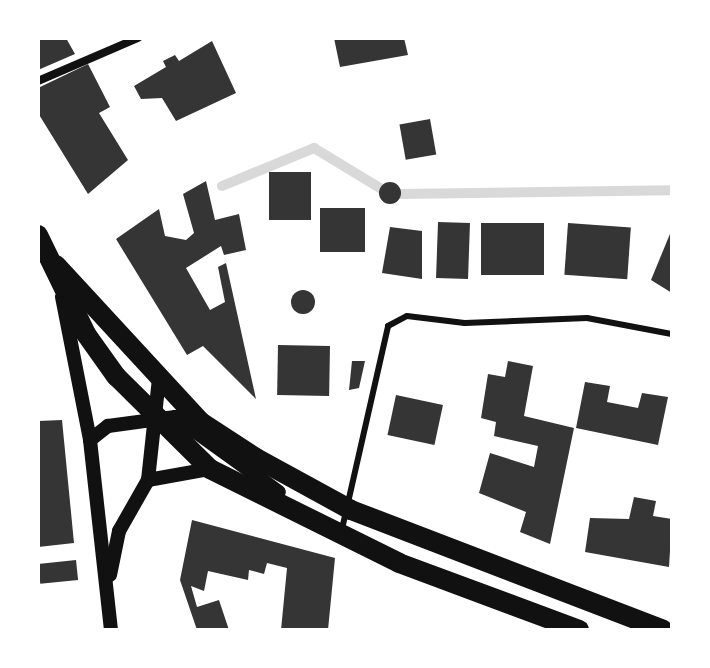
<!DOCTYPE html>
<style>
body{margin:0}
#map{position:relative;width:710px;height:668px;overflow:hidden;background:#fff;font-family:Mulish,sans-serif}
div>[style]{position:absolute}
.stream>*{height:10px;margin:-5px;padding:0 5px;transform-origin:5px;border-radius:5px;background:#d9d9d9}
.building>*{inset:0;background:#353535;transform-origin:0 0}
.round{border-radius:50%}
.service>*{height:6px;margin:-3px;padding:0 3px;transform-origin:3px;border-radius:3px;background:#111}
.minor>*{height:8px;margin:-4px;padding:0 4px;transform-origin:4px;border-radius:4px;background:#111}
.tertiary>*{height:14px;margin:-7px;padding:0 7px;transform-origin:7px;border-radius:7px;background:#111}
.primary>*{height:20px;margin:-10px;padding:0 10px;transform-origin:10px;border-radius:10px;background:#111}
span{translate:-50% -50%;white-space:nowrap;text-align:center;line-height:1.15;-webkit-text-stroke:6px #fff;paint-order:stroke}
.frame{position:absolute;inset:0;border:40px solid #fff;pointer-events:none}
</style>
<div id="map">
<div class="stream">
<div style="left:222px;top:186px;width:100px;rotate:-22.4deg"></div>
<div style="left:314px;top:148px;width:81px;rotate:31.3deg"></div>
<div style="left:400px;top:194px;width:272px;rotate:-0.8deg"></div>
</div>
<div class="building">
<div style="clip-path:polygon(38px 38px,66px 38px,75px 54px,38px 70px)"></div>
<div style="clip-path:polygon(334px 38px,404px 38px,408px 55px,340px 67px)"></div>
<div style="clip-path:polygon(212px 41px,236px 93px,176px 121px,162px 98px,141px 99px,134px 86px,166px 67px,163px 61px,175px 55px,179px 61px)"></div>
<div style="clip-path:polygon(88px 64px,110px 107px,99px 113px,128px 160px,88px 194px,38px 113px,38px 88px)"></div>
<div style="left:430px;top:119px;width:36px;height:31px;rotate:80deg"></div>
<div style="left:269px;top:172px;width:42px;height:48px"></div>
<div style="clip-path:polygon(206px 181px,215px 220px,239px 214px,246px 250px,224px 255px,221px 246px,186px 268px,210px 310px,225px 302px,218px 267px,226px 263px,256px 399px,203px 346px,187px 355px,116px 239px,159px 209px,165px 236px,186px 240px,194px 233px,183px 194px)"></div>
<div class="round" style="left:379px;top:182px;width:22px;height:22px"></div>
<div style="left:320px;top:208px;width:45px;height:44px"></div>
<div style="left:438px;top:222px;width:32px;height:56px;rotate:2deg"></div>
<div style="left:481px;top:223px;width:63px;height:52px"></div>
<div style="left:568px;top:223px;width:63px;height:52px;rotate:4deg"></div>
<div style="clip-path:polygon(390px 227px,422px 231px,422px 279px,382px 273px)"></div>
<div style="clip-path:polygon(672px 229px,672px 293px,651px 280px)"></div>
<div class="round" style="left:291px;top:290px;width:24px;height:24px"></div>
<div style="left:278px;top:345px;width:52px;height:50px;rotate:1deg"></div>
<div style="clip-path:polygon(352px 361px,365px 361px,359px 388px,349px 390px)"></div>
<div style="clip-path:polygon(508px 361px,533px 366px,524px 416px,574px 428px,550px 544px,520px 532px,526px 512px,479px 493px,490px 453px,534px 467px,538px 446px,494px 436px,496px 422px,481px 418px,488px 374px,505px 377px)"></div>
<div style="clip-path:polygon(585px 382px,610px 386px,607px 402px,638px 408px,642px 393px,668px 397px,658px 445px,576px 428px)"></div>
<div style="left:396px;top:395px;width:48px;height:41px;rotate:12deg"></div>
<div style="clip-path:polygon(62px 420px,74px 543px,38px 547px,38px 421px)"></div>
<div style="clip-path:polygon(634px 497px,656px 501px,653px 516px,672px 519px,669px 567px,585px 552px,590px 518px,629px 519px)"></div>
<div style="clip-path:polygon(192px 520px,335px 558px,328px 630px,281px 630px,287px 568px,267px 563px,264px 574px,249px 570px,248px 580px,208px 571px,204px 591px,191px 586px,197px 607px,219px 600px,229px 630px,197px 630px,180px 580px)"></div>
<div style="left:76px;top:560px;width:20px;height:38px;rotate:84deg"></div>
</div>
<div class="service">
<div style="left:342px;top:529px;width:208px;rotate:-77.2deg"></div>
<div style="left:388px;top:326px;width:21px;rotate:-28deg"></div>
<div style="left:407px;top:316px;width:58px;rotate:6.9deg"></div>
<div style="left:465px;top:323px;width:122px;rotate:-2.3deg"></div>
<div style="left:587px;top:318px;width:86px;rotate:10.7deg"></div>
</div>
<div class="minor">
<div style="left:38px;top:81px;width:109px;rotate:-23.3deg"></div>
</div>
<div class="tertiary">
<div style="left:62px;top:297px;width:146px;rotate:78.9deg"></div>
<div style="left:90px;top:440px;width:191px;rotate:83.7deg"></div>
<div style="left:90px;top:440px;width:23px;rotate:-38deg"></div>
<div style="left:108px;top:426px;width:68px;rotate:-7.7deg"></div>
<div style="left:175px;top:417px;width:128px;rotate:35.8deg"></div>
<div style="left:148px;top:480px;width:63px;rotate:-10.1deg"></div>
<div style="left:110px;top:575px;width:45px;rotate:-78.4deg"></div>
<div style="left:119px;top:531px;width:59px;rotate:-60.4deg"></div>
<div style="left:148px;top:480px;width:103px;rotate:-83.8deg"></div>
</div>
<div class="primary">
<div style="left:38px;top:235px;width:110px;rotate:64.1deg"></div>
<div style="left:86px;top:334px;width:52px;rotate:54.5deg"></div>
<div style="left:116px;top:376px;width:132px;rotate:44.7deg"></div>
<div style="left:210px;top:469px;width:211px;rotate:26.4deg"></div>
<div style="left:399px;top:563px;width:192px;rotate:20.4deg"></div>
<div style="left:56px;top:265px;width:214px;rotate:47.3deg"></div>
<div style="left:201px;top:422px;width:66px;rotate:33.2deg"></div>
<div style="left:256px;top:458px;width:108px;rotate:28.7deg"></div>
<div style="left:351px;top:510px;width:334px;rotate:21deg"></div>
</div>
<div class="frame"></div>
</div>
